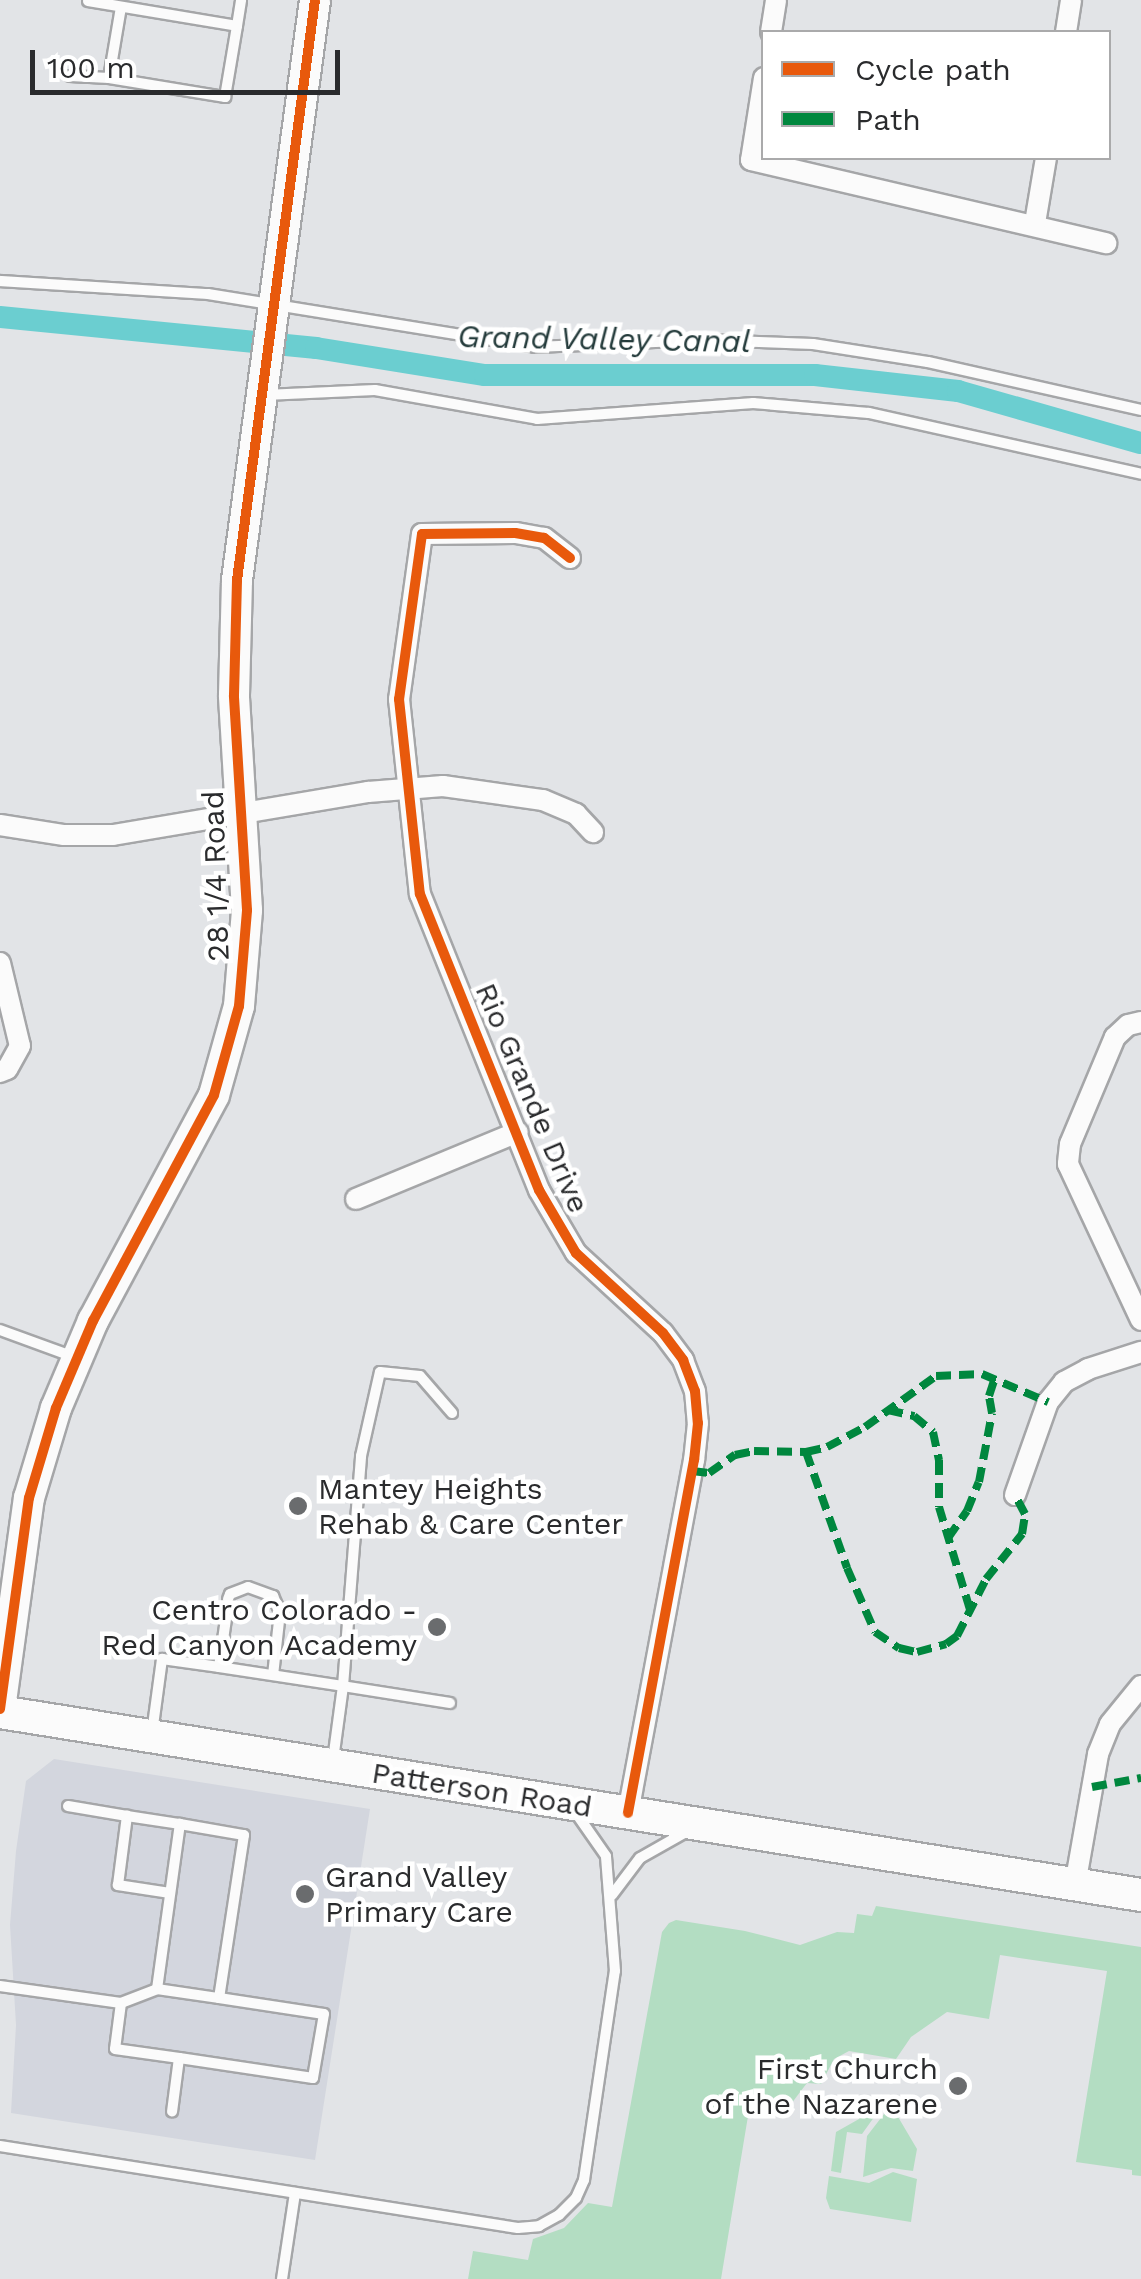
<!DOCTYPE html>
<style>
body{margin:0}
#map{position:relative;width:1141px;height:2279px;overflow:hidden;background:#e2e4e7;font-family:"Work Sans",sans-serif}
div>[style]{position:absolute}
.built>*{inset:0;background:#d3d6de}
.green>*{inset:0;background:#b3ddc2}
.canal>*{height:22px;margin:-11px;padding:0 11px;transform-origin:11px;border-radius:11px;background:#6bced0}
.roads{filter:drop-shadow(2px 0 #a5a6a8) drop-shadow(-2px 0 #a5a6a8) drop-shadow(0 2px #a5a6a8) drop-shadow(0 -2px #a5a6a8)}
.lane>*{height:10px;margin:-5px;padding:0 5px;transform-origin:5px;border-radius:5px;background:#fbfbfb}
.street>*{height:20px;margin:-10px;padding:0 10px;transform-origin:10px;border-radius:10px;background:#fbfbfb}
.secondary>*{height:30px;margin:-15px;padding:0 15px;transform-origin:15px;border-radius:15px;background:#fbfbfb}
.primary>*{height:32px;margin:-16px;padding:0 16px;transform-origin:16px;border-radius:16px;background:#fbfbfb}
.quiet>*{height:8px;margin-top:-4px;transform-origin:0;background:repeating-linear-gradient(90deg,#00873e 0 15px,transparent 0 23px)}
.cycleway>*{height:10px;margin:-5px;padding:0 5px;transform-origin:5px;border-radius:5px;background:#e8590c}
.dots>*{width:28px;height:28px;translate:-50% -50%;box-sizing:border-box;border:5px solid #fff;border-radius:50%}
span{translate:-50% -50%;white-space:nowrap;text-align:center;line-height:1.15;-webkit-text-stroke:9px #fff;paint-order:stroke}
.street-label{font-size:30px;color:#2a2b2d}
.poi-label{font-size:30px;color:#2a2b2d}
.left{translate:0 -50%;text-align:left}
.right{translate:-100% -50%;text-align:right}
.water-label{font-size:32px;color:#233a3a;font-style:italic}
.legend{position:absolute;left:761px;top:30px;width:350px;height:130px;box-sizing:border-box;background:#fff;border:2px solid #aaaaab;margin:0;padding:12px 18px;list-style:none;font-size:30px;color:#2a2b2d}
.legend li{display:flex;align-items:center;gap:20px;height:50px}
.legend b{width:50px;border:2px solid #aaaaab}
.scale{position:absolute;left:30px;top:50px;width:310px;height:45px;box-sizing:border-box;border:5px solid #2a2b2d;border-top:0;padding-left:12px;font-size:30px;line-height:35px;white-space:nowrap;color:#2a2b2d;-webkit-text-stroke:8px #fff;paint-order:stroke}
</style>
<div id="map">
<div class="built">
<div style="clip-path:polygon(54px 1759px,370px 1809px,315px 2160px,11px 2113px,16px 2025px,10px 1925px,16px 1851px,26px 1781px)"></div>
</div>
<div class="green">
<div style="clip-path:polygon(876px 1906px,1141px 1947px,1141px 2176px,1132px 2175px,1132px 2170px,1076px 2162px,1107px 1971px,1000px 1955px,989px 2019px,947px 2012px,911px 2037px,896px 2059px,849px 2051px,834px 2059px,821px 2084px,807px 2083px,791px 2104px,751px 2098px,721px 2279px,468px 2279px,473px 2251px,528px 2260px,533px 2239px,564px 2228px,588px 2203px,612px 2207px,662px 1932px,669px 1923px,676px 1920px,745px 1931px,800px 1945px,837px 1932px,854px 1933px,857px 1914px,872px 1916px)"></div>
<div style="clip-path:polygon(891px 2105px,917px 2149px,913px 2171px,891px 2168px,863px 2177px,867px 2136px)"></div>
<div style="clip-path:polygon(882px 2106px,862px 2134px,847px 2132px,841px 2173px,831px 2171px,836px 2132px)"></div>
<div style="clip-path:polygon(893px 2172px,917px 2179px,911px 2222px,830px 2209px,826px 2198px,829px 2176px,869px 2183px)"></div>
</div>
<div class="canal">
<div style="left:0;top:317px;width:318px;rotate:5.6deg"></div>
<div style="left:316px;top:348px;width:171px;rotate:9.1deg"></div>
<div style="left:485px;top:375px;width:330px"></div>
<div style="left:815px;top:375px;width:144px;rotate:6.4deg"></div>
<div style="left:958px;top:391px;width:190px;rotate:15.9deg"></div>
</div>
<div class="roads">
<div class="lane">
<div style="left:88px;top:1px;width:151px;rotate:9.5deg"></div>
<div style="left:237px;top:26px;width:26px;rotate:-81deg"></div>
<div style="left:70px;top:76px;width:39px;rotate:3deg"></div>
<div style="left:109px;top:78px;width:72px;rotate:-80.4deg"></div>
<div style="left:109px;top:78px;width:118px;rotate:9.3deg"></div>
<div style="left:225px;top:97px;width:72px;rotate:-80.4deg"></div>
<div style="left:0;top:281px;width:208px;rotate:3.6deg"></div>
<div style="left:208px;top:294px;width:331px;rotate:9.2deg"></div>
<div style="left:535px;top:347px;width:169px;rotate:-2.4deg"></div>
<div style="left:704px;top:340px;width:109px;rotate:2.1deg"></div>
<div style="left:813px;top:344px;width:116px;rotate:8.9deg"></div>
<div style="left:928px;top:362px;width:218px;rotate:12.7deg"></div>
<div style="left:265px;top:395px;width:110px;rotate:-2.6deg"></div>
<div style="left:375px;top:390px;width:165px;rotate:10.1deg"></div>
<div style="left:537px;top:419px;width:217px;rotate:-4.2deg"></div>
<div style="left:753px;top:403px;width:116px;rotate:4.9deg"></div>
<div style="left:869px;top:413px;width:279px;rotate:12.6deg"></div>
<div style="left:0;top:1330px;width:79px;rotate:20deg"></div>
<div style="left:228px;top:1599px;width:5px;rotate:-68deg"></div>
<div style="left:230px;top:1594px;width:19px;rotate:-21deg"></div>
<div style="left:248px;top:1587px;width:27px;rotate:20deg"></div>
<div style="left:273px;top:1596px;width:17px;rotate:66deg"></div>
<div style="left:280px;top:1612px;width:63px;rotate:96.3deg"></div>
<div style="left:219px;top:1667px;width:49px;rotate:-81.7deg"></div>
<div style="left:450px;top:1703px;width:108px;rotate:-171deg"></div>
<div style="left:343px;top:1686px;width:231px;rotate:-85.5deg"></div>
<div style="left:361px;top:1456px;width:86px;rotate:-77.3deg"></div>
<div style="left:380px;top:1372px;width:40px;rotate:5.7deg"></div>
<div style="left:420px;top:1376px;width:49px;rotate:49.1deg"></div>
<div style="left:152px;top:1733px;width:75px;rotate:-82.3deg"></div>
<div style="left:162px;top:1659px;width:58px;rotate:8deg"></div>
<div style="left:219px;top:1667px;width:125px;rotate:8.7deg"></div>
<div style="left:343px;top:1686px;width:75px;rotate:97.7deg"></div>
<div style="left:68px;top:1806px;width:60px;rotate:9.6deg"></div>
<div style="left:170px;top:1893px;width:53px;rotate:-171.3deg"></div>
<div style="left:118px;top:1885px;width:70px;rotate:-82.6deg"></div>
<div style="left:127px;top:1816px;width:54px;rotate:8.6deg"></div>
<div style="left:612px;top:1895px;width:46px;rotate:-52.9deg"></div>
<div style="left:640px;top:1858px;width:53px;rotate:-29.5deg"></div>
<div style="left:0;top:1986px;width:122px;rotate:8deg"></div>
<div style="left:121px;top:2003px;width:39px;rotate:-21deg"></div>
<div style="left:157px;top:1989px;width:167px;rotate:-82.1deg"></div>
<div style="left:180px;top:1824px;width:65px;rotate:9.8deg"></div>
<div style="left:244px;top:1835px;width:165px;rotate:98.7deg"></div>
<div style="left:219px;top:1998px;width:106px;rotate:8.7deg"></div>
<div style="left:324px;top:2014px;width:65px;rotate:99.8deg"></div>
<div style="left:313px;top:2078px;width:135px;rotate:-171.5deg"></div>
<div style="left:179px;top:2058px;width:54px;rotate:97.4deg"></div>
<div style="left:157px;top:1989px;width:63px;rotate:8.3deg"></div>
<div style="left:121px;top:2003px;width:46px;rotate:97.4deg"></div>
<div style="left:115px;top:2049px;width:65px;rotate:8deg"></div>
<div style="left:0;top:2146px;width:524px;rotate:9deg"></div>
<div style="left:518px;top:2228px;width:21px;rotate:-5deg"></div>
<div style="left:539px;top:2226px;width:23px;rotate:-29deg"></div>
<div style="left:559px;top:2215px;width:24px;rotate:-45deg"></div>
<div style="left:576px;top:2198px;width:20px;rotate:-66deg"></div>
<div style="left:584px;top:2180px;width:211px;rotate:-81.6deg"></div>
<div style="left:615px;top:1971px;width:115px;rotate:-94.5deg"></div>
<div style="left:606px;top:1856px;width:52px;rotate:-124.9deg"></div>
<div style="left:282px;top:2279px;width:87px;rotate:-81.4deg"></div>
</div>
<div class="street">
<div style="left:771px;top:32px;width:32px;rotate:-81deg"></div>
<div style="left:1066px;top:32px;width:32px;rotate:-81deg"></div>
<div style="left:764px;top:78px;width:83px;rotate:99deg"></div>
<div style="left:751px;top:160px;width:365px;rotate:13.2deg"></div>
<div style="left:1035px;top:223px;width:66px;rotate:-80.4deg"></div>
<div style="left:570px;top:558px;width:33px;rotate:-142deg"></div>
<div style="left:544px;top:538px;width:29px;rotate:-170deg"></div>
<div style="left:515px;top:533px;width:93px;rotate:179.4deg"></div>
<div style="left:422px;top:534px;width:167px;rotate:97.9deg"></div>
<div style="left:399px;top:699px;width:196px;rotate:83.9deg"></div>
<div style="left:420px;top:894px;width:319px;rotate:68.1deg"></div>
<div style="left:539px;top:1190px;width:73px;rotate:59.6deg"></div>
<div style="left:576px;top:1253px;width:118px;rotate:42.6deg"></div>
<div style="left:663px;top:1333px;width:34px;rotate:53deg"></div>
<div style="left:683px;top:1360px;width:33px;rotate:69deg"></div>
<div style="left:695px;top:1391px;width:32px;rotate:85deg"></div>
<div style="left:698px;top:1423px;width:37px;rotate:96deg"></div>
<div style="left:694px;top:1460px;width:359px;rotate:100.6deg"></div>
<div style="left:0;top:825px;width:65px;rotate:8.9deg"></div>
<div style="left:64px;top:835px;width:49px"></div>
<div style="left:113px;top:835px;width:259px;rotate:-9.6deg"></div>
<div style="left:368px;top:792px;width:75px;rotate:-4.6deg"></div>
<div style="left:443px;top:786px;width:101px;rotate:8deg"></div>
<div style="left:543px;top:800px;width:36px;rotate:23deg"></div>
<div style="left:576px;top:814px;width:25px;rotate:47deg"></div>
<div style="left:0;top:963px;width:85px;rotate:76.5deg"></div>
<div style="left:20px;top:1046px;width:26px;rotate:119deg"></div>
<div style="left:7px;top:1069px;width:8px;rotate:157deg"></div>
<div style="left:1141px;top:1022px;width:13px;rotate:167deg"></div>
<div style="left:1128px;top:1025px;width:18px;rotate:137deg"></div>
<div style="left:1115px;top:1037px;width:116px;rotate:112.8deg"></div>
<div style="left:1070px;top:1144px;width:20px;rotate:96deg"></div>
<div style="left:1068px;top:1164px;width:172px;rotate:64.9deg"></div>
<div style="left:356px;top:1199px;width:175px;rotate:-22.5deg"></div>
<div style="left:1015px;top:1495px;width:99px;rotate:-70.5deg"></div>
<div style="left:1048px;top:1402px;width:26px;rotate:-51deg"></div>
<div style="left:1064px;top:1382px;width:27px;rotate:-28deg"></div>
<div style="left:1088px;top:1369px;width:56px;rotate:-17.8deg"></div>
<div style="left:1075px;top:1885px;width:133px;rotate:-80deg"></div>
<div style="left:1098px;top:1754px;width:32px;rotate:-68deg"></div>
<div style="left:1110px;top:1724px;width:49px;rotate:-50.8deg"></div>
</div>
<div class="secondary">
<div style="left:0;top:1709px;width:213px;rotate:-82.2deg"></div>
<div style="left:29px;top:1498px;width:94px;rotate:-73.3deg"></div>
<div style="left:56px;top:1408px;width:95px;rotate:-67deg"></div>
<div style="left:93px;top:1321px;width:256px;rotate:-61.8deg"></div>
<div style="left:214px;top:1095px;width:92px;rotate:-74.3deg"></div>
<div style="left:239px;top:1006px;width:96px;rotate:-85.2deg"></div>
<div style="left:247px;top:910px;width:215px;rotate:-93.5deg"></div>
<div style="left:234px;top:695px;width:115px;rotate:-88.5deg"></div>
<div style="left:237px;top:580px;width:585px;rotate:-82.34deg"></div>
</div>
<div class="primary">
<div style="left:0;top:1712px;width:1156px;rotate:9.11deg"></div>
</div>
</div>
<div class="quiet">
<div style="left:888px;top:1410px;width:27px;rotate:13deg"></div>
<div style="left:914px;top:1416px;width:25px;rotate:40deg"></div>
<div style="left:933px;top:1432px;width:29px;rotate:78deg"></div>
<div style="left:939px;top:1460px;width:47px;rotate:90deg"></div>
<div style="left:939px;top:1507px;width:108px;rotate:73.2deg"></div>
<div style="left:806px;top:1452px;width:123px;rotate:70.5deg"></div>
<div style="left:847px;top:1568px;width:70px;rotate:66.4deg"></div>
<div style="left:875px;top:1632px;width:29px;rotate:34deg"></div>
<div style="left:899px;top:1648px;width:18px;rotate:13deg"></div>
<div style="left:917px;top:1652px;width:30px;rotate:-15deg"></div>
<div style="left:946px;top:1644px;width:14px;rotate:-36deg"></div>
<div style="left:957px;top:1636px;width:64px;rotate:-63deg"></div>
<div style="left:986px;top:1579px;width:58px;rotate:-51.3deg"></div>
<div style="left:1022px;top:1534px;width:20px;rotate:-81deg"></div>
<div style="left:1025px;top:1514px;width:21px;rotate:-118deg"></div>
<div style="left:692px;top:1471px;width:17px;rotate:7deg"></div>
<div style="left:709px;top:1473px;width:32px;rotate:-35deg"></div>
<div style="left:735px;top:1455px;width:19px;rotate:-12deg"></div>
<div style="left:754px;top:1451px;width:52px;rotate:1.1deg"></div>
<div style="left:806px;top:1452px;width:22px;rotate:-13deg"></div>
<div style="left:827px;top:1447px;width:43px;rotate:-27.8deg"></div>
<div style="left:865px;top:1427px;width:87px;rotate:-35.7deg"></div>
<div style="left:936px;top:1376px;width:46px;rotate:-2.5deg"></div>
<div style="left:982px;top:1374px;width:72px;rotate:23deg"></div>
<div style="left:948px;top:1538px;width:33px;rotate:-55deg"></div>
<div style="left:967px;top:1511px;width:31px;rotate:-68deg"></div>
<div style="left:979px;top:1482px;width:70px;rotate:-79.3deg"></div>
<div style="left:992px;top:1413px;width:17px;rotate:-100deg"></div>
<div style="left:989px;top:1396px;width:19px;rotate:-72deg"></div>
<div style="left:1092px;top:1787px;width:50px;rotate:-10.4deg"></div>
</div>
<div class="cycleway">
<div style="left:570px;top:558px;width:33px;rotate:-142deg"></div>
<div style="left:544px;top:538px;width:29px;rotate:-170deg"></div>
<div style="left:515px;top:533px;width:93px;rotate:179.4deg"></div>
<div style="left:422px;top:534px;width:167px;rotate:97.9deg"></div>
<div style="left:399px;top:699px;width:196px;rotate:83.9deg"></div>
<div style="left:420px;top:894px;width:319px;rotate:68.1deg"></div>
<div style="left:539px;top:1190px;width:73px;rotate:59.6deg"></div>
<div style="left:576px;top:1253px;width:118px;rotate:42.6deg"></div>
<div style="left:663px;top:1333px;width:34px;rotate:53deg"></div>
<div style="left:683px;top:1360px;width:33px;rotate:69deg"></div>
<div style="left:695px;top:1391px;width:32px;rotate:85deg"></div>
<div style="left:698px;top:1423px;width:37px;rotate:96deg"></div>
<div style="left:694px;top:1460px;width:359px;rotate:100.6deg"></div>
<div style="left:0;top:1709px;width:213px;rotate:-82.2deg"></div>
<div style="left:29px;top:1498px;width:94px;rotate:-73.3deg"></div>
<div style="left:56px;top:1408px;width:95px;rotate:-67deg"></div>
<div style="left:93px;top:1321px;width:256px;rotate:-61.8deg"></div>
<div style="left:214px;top:1095px;width:92px;rotate:-74.3deg"></div>
<div style="left:239px;top:1006px;width:96px;rotate:-85.2deg"></div>
<div style="left:247px;top:910px;width:215px;rotate:-93.5deg"></div>
<div style="left:234px;top:695px;width:115px;rotate:-88.5deg"></div>
<div style="left:237px;top:580px;width:585px;rotate:-82.34deg"></div>
</div>
<div class="dots">
<div style="left:298px;top:1506px;background:#6a6c6e"></div>
<div style="left:437px;top:1627px;background:#6a6c6e"></div>
<div style="left:305px;top:1894px;background:#6a6c6e"></div>
<div style="left:958px;top:2086px;background:#6a6c6e"></div>
</div>
<div class="street-label">
<span style="left:216px;top:876px;rotate:-92deg">28 1/4 Road</span>
<span style="left:532px;top:1098px;rotate:67deg">Rio Grande Drive</span>
<span style="left:482px;top:1790px;rotate:9deg">Patterson Road</span>
</div>
<div class="poi-label">
<span class="left" style="left:318px;top:1506px">Mantey Heights<br>Rehab &amp; Care Center</span>
<span class="right" style="left:417px;top:1627px">Centro Colorado -<br>Red Canyon Academy</span>
<span class="left" style="left:325px;top:1894px">Grand Valley<br>Primary Care</span>
<span class="right" style="left:938px;top:2086px">First Church<br>of the Nazarene</span>
</div>
<div class="water-label">
<span style="left:604px;top:339px;rotate:1deg">Grand Valley Canal</span>
</div>
<ul class="legend">
<li><b style="height:12px;background:#e8590c"></b>Cycle path</li>
<li><b style="height:12px;background:#00873e"></b>Path</li>
</ul>
<div class="scale">100 m</div>
</div>
